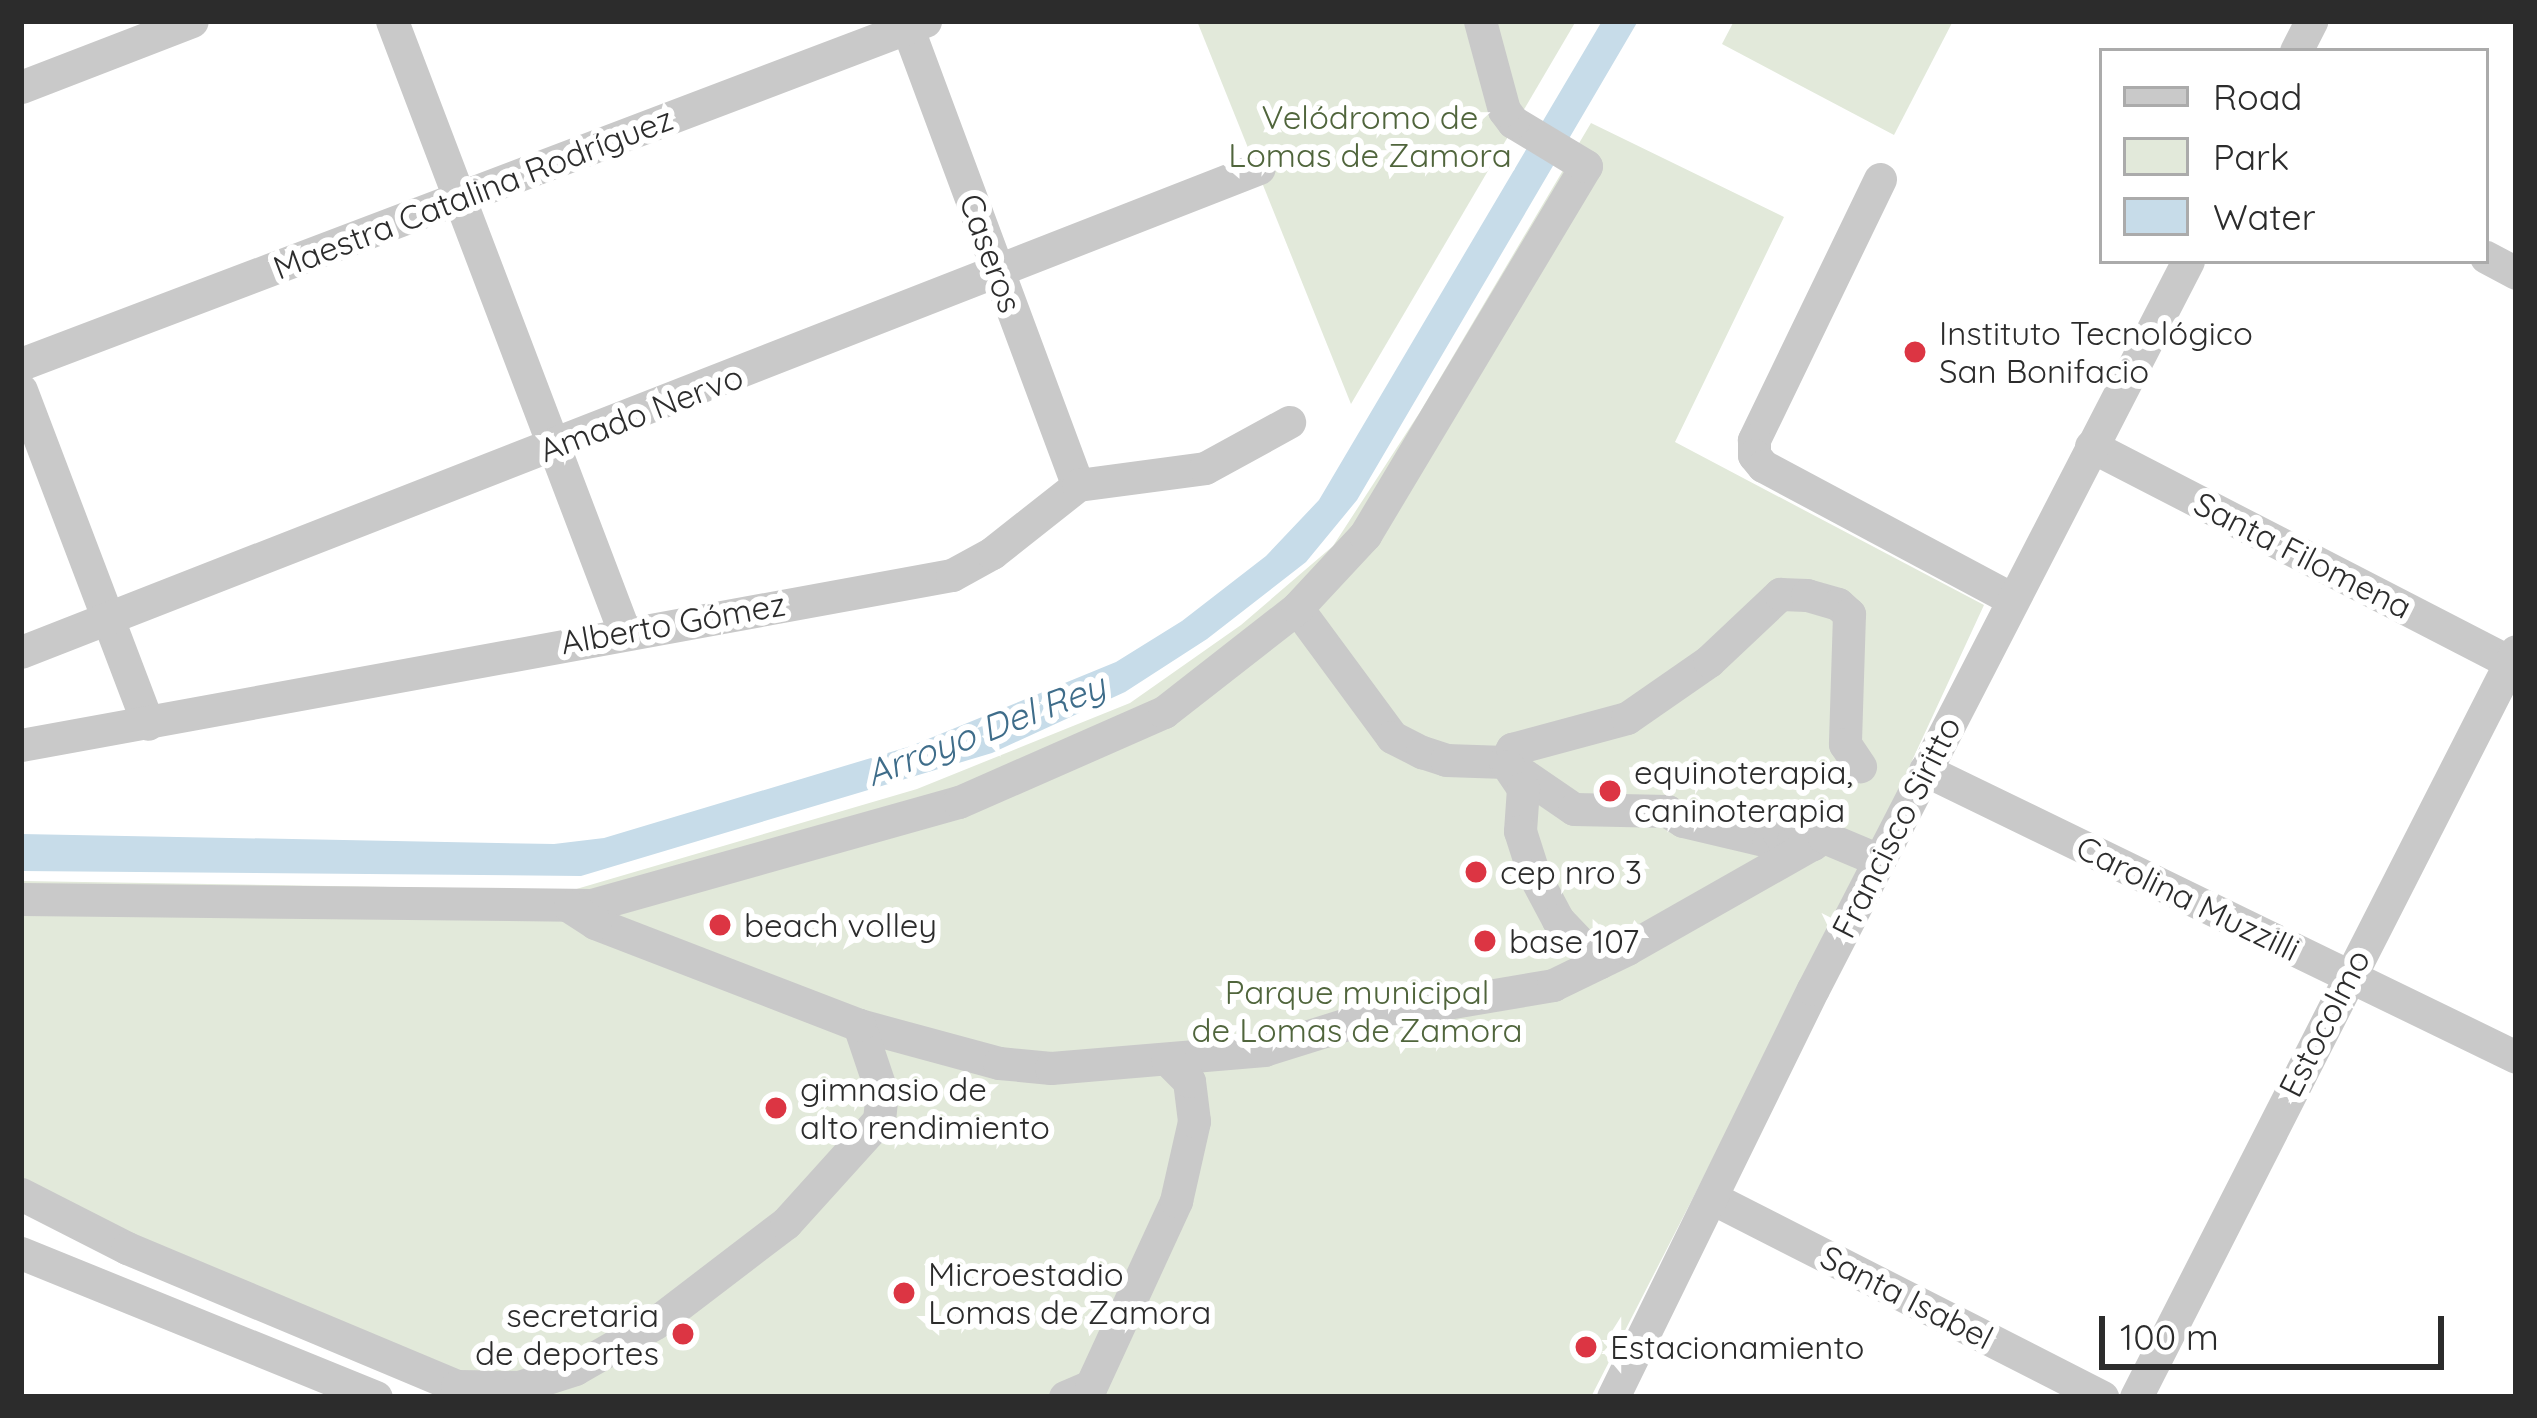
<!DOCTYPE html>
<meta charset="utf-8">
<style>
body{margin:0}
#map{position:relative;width:2537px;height:1418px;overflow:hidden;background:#fff;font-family:Quicksand,sans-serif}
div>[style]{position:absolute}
.green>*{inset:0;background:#e2e9da}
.water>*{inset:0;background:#c7dce9}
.minor>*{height:33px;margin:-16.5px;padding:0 16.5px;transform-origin:16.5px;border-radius:16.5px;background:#c9c9c9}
.dots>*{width:33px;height:33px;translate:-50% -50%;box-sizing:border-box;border:6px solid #fff;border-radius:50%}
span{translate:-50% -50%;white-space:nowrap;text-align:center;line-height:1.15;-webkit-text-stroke:12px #fff;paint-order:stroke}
.park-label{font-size:33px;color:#50653c}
.street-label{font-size:33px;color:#2c2c2c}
.poi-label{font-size:33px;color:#2c2c2c}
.left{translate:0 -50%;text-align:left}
.right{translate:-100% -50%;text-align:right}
.water-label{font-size:36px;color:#3f6d8a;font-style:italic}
.frame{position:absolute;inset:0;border:24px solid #2c2c2c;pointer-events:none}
.legend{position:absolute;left:2099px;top:48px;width:390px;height:216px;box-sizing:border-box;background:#fff;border:3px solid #ababab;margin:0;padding:15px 21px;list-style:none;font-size:36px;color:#2c2c2c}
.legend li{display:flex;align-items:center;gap:24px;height:60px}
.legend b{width:60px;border:3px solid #ababab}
.scale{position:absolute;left:2099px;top:1316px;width:345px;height:54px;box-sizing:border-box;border:6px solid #2c2c2c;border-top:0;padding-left:15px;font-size:36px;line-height:42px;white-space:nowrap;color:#2c2c2c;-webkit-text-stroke:9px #fff;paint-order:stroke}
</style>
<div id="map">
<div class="green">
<div style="clip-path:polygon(1197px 21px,1576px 21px,1351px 404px)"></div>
<div style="clip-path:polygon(1734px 21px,1953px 21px,1894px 135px,1722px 44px)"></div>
<div style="clip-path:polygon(1591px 123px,1784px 217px,1675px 442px,1984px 605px,1868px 856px,1591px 1397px,448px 1397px,21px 1212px,21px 881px,573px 890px,917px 789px,1130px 703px,1241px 625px,1333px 546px,1420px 412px)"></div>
</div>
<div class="water">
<div style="clip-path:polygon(1602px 21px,1638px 21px,1357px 500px,1306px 562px,1207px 639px,1125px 692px,992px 753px,581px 876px,21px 871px,21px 834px,554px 844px,604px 838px,911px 746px,1116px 662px,1182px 621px,1266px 556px,1319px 500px)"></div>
</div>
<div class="minor">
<div style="left:392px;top:21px;width:653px;rotate:69.18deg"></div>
<div style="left:905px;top:21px;width:495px;rotate:69.6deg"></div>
<div style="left:2296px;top:51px;width:34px;rotate:-63deg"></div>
<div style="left:21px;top:87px;width:183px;rotate:-21.1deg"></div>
<div style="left:1880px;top:179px;width:290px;rotate:115.8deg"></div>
<div style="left:1754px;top:440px;width:15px;rotate:90deg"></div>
<div style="left:1754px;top:455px;width:14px;rotate:51deg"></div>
<div style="left:1763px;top:466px;width:282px;rotate:28.1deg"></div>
<div style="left:2486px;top:257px;width:34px;rotate:28deg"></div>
<div style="left:21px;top:364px;width:967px;rotate:-20.78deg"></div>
<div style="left:21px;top:390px;width:357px;rotate:69.2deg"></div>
<div style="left:2091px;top:446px;width:478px;rotate:27.3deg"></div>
<div style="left:1297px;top:608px;width:160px;rotate:53.6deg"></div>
<div style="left:1392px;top:737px;width:34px;rotate:27deg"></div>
<div style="left:1422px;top:752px;width:25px;rotate:18deg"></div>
<div style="left:1446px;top:760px;width:59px;rotate:1.9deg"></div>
<div style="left:1505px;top:762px;width:83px;rotate:34.3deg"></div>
<div style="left:1574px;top:809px;width:93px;rotate:1.2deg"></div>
<div style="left:1667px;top:811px;width:19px;rotate:32deg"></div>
<div style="left:1683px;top:821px;width:87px;rotate:13.2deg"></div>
<div style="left:1768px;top:841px;width:13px;rotate:-32deg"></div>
<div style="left:1779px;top:834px;width:16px;rotate:27deg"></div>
<div style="left:1793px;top:841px;width:10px;rotate:-45deg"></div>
<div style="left:1800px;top:834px;width:16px;rotate:40deg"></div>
<div style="left:21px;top:652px;width:1329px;rotate:-21.35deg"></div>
<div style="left:21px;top:745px;width:946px;rotate:-10.35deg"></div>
<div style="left:952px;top:575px;width:46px;rotate:-28.8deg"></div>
<div style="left:992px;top:553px;width:110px;rotate:-38.3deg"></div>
<div style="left:1078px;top:485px;width:128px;rotate:-7.6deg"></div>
<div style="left:1205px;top:468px;width:96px;rotate:-28.7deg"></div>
<div style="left:1505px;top:762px;width:15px;rotate:-62deg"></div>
<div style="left:1512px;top:749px;width:119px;rotate:-15.1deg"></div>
<div style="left:1627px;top:718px;width:100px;rotate:-34.8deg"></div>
<div style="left:1709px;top:661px;width:98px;rotate:-43.3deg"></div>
<div style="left:1780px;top:594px;width:27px;rotate:2deg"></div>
<div style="left:1807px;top:595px;width:32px;rotate:16deg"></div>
<div style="left:1838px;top:604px;width:15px;rotate:42deg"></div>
<div style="left:1849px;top:614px;width:130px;rotate:91.8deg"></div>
<div style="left:1845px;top:744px;width:27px;rotate:56deg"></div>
<div style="left:1508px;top:766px;width:27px;rotate:56deg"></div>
<div style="left:1523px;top:788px;width:43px;rotate:94deg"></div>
<div style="left:1520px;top:831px;width:46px;rotate:72.3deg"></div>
<div style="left:1534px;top:875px;width:51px;rotate:61.9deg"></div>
<div style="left:1558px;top:920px;width:59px;rotate:46.4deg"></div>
<div style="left:1925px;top:770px;width:657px;rotate:25.9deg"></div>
<div style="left:21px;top:899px;width:571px;rotate:0.6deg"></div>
<div style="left:592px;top:905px;width:381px;rotate:-15.7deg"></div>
<div style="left:959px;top:802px;width:224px;rotate:-23.7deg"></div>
<div style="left:1164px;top:712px;width:169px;rotate:-38deg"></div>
<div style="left:1297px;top:608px;width:100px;rotate:-47deg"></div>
<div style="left:1365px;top:535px;width:430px;rotate:-59.1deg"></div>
<div style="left:1586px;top:166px;width:85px;rotate:-148.9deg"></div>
<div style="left:1513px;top:122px;width:15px;rotate:-127deg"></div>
<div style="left:1504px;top:110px;width:92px;rotate:-105.1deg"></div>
<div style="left:859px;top:1025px;width:145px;rotate:15.2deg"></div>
<div style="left:999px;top:1063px;width:52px;rotate:5.5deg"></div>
<div style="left:1051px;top:1068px;width:214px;rotate:-4.8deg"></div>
<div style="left:1264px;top:1050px;width:117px;rotate:-17.4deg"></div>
<div style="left:1376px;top:1015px;width:180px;rotate:-9.6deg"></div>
<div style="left:1553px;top:985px;width:82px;rotate:-25.9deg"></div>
<div style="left:1627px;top:949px;width:227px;rotate:-29.6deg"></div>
<div style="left:1824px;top:837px;width:60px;rotate:22.7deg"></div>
<div style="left:21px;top:1194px;width:119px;rotate:27deg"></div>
<div style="left:127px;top:1248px;width:358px;rotate:22.7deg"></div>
<div style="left:457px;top:1386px;width:62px;rotate:0.9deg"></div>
<div style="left:519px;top:1387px;width:59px;rotate:-17.8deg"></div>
<div style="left:575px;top:1369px;width:92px;rotate:-29.9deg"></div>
<div style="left:655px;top:1323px;width:165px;rotate:-37.4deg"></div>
<div style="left:786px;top:1223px;width:139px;rotate:-47.9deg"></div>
<div style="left:879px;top:1120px;width:27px;rotate:-84deg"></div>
<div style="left:882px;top:1093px;width:72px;rotate:-108.7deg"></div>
<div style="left:859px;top:1025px;width:283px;rotate:-158.9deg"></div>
<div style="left:595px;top:923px;width:30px;rotate:-147deg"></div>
<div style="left:1712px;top:1198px;width:438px;rotate:27deg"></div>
<div style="left:21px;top:1253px;width:383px;rotate:22.1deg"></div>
<div style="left:1065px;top:1397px;width:28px;rotate:-23deg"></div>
<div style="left:1091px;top:1386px;width:204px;rotate:-65.3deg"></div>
<div style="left:1176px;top:1201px;width:82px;rotate:-77.3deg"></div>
<div style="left:1194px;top:1121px;width:40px;rotate:-97.1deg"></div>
<div style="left:1189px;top:1081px;width:31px;rotate:-135deg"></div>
<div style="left:1613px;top:1397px;width:454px;rotate:-63.9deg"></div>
<div style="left:1813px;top:989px;width:819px;rotate:-62.75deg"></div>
<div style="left:2136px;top:1397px;width:837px;rotate:-63.01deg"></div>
</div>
<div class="dots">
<div style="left:1915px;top:352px;background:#dc3543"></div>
<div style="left:1610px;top:791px;background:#dc3543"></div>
<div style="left:1476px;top:872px;background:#dc3543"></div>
<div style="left:720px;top:925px;background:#dc3543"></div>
<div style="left:1485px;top:941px;background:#dc3543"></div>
<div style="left:776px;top:1108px;background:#dc3543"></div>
<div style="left:904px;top:1293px;background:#dc3543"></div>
<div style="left:683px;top:1334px;background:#dc3543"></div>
<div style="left:1586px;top:1347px;background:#dc3543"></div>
</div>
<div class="park-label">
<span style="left:1370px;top:136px">Velódromo de<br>Lomas de Zamora</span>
<span style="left:1357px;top:1011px">Parque municipal<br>de Lomas de Zamora</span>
</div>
<div class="street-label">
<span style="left:473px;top:193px;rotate:-21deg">Maestra Catalina Rodríguez</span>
<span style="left:991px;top:253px;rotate:70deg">Caseros</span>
<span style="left:641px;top:413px;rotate:-21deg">Amado Nervo</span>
<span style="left:2303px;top:555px;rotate:27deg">Santa Filomena</span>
<span style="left:673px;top:623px;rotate:-10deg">Alberto Gómez</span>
<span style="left:1896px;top:827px;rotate:-63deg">Francisco Siritto</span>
<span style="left:2188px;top:898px;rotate:26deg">Carolina Muzzilli</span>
<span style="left:2324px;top:1023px;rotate:-63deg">Estocolmo</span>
<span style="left:1907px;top:1297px;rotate:27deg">Santa Isabel</span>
</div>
<div class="poi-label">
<span class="left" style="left:1939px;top:352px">Instituto Tecnológico<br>San Bonifacio</span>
<span class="left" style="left:1634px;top:791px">equinoterapia,<br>caninoterapia</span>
<span class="left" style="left:1500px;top:872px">cep nro 3</span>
<span class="left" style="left:744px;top:925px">beach volley</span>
<span class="left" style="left:1509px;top:941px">base 107</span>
<span class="left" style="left:800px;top:1108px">gimnasio de<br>alto rendimiento</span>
<span class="left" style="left:928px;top:1293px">Microestadio<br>Lomas de Zamora</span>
<span class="right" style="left:659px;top:1334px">secretaria<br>de deportes</span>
<span class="left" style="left:1610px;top:1347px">Estacionamiento</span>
</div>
<div class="water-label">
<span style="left:985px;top:729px;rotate:-21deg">Arroyo Del Rey</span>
</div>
<div class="frame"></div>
<ul class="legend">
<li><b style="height:15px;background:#c9c9c9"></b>Road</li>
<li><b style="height:33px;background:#e2e9da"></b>Park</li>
<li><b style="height:33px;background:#c7dce9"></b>Water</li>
</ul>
<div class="scale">100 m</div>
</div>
